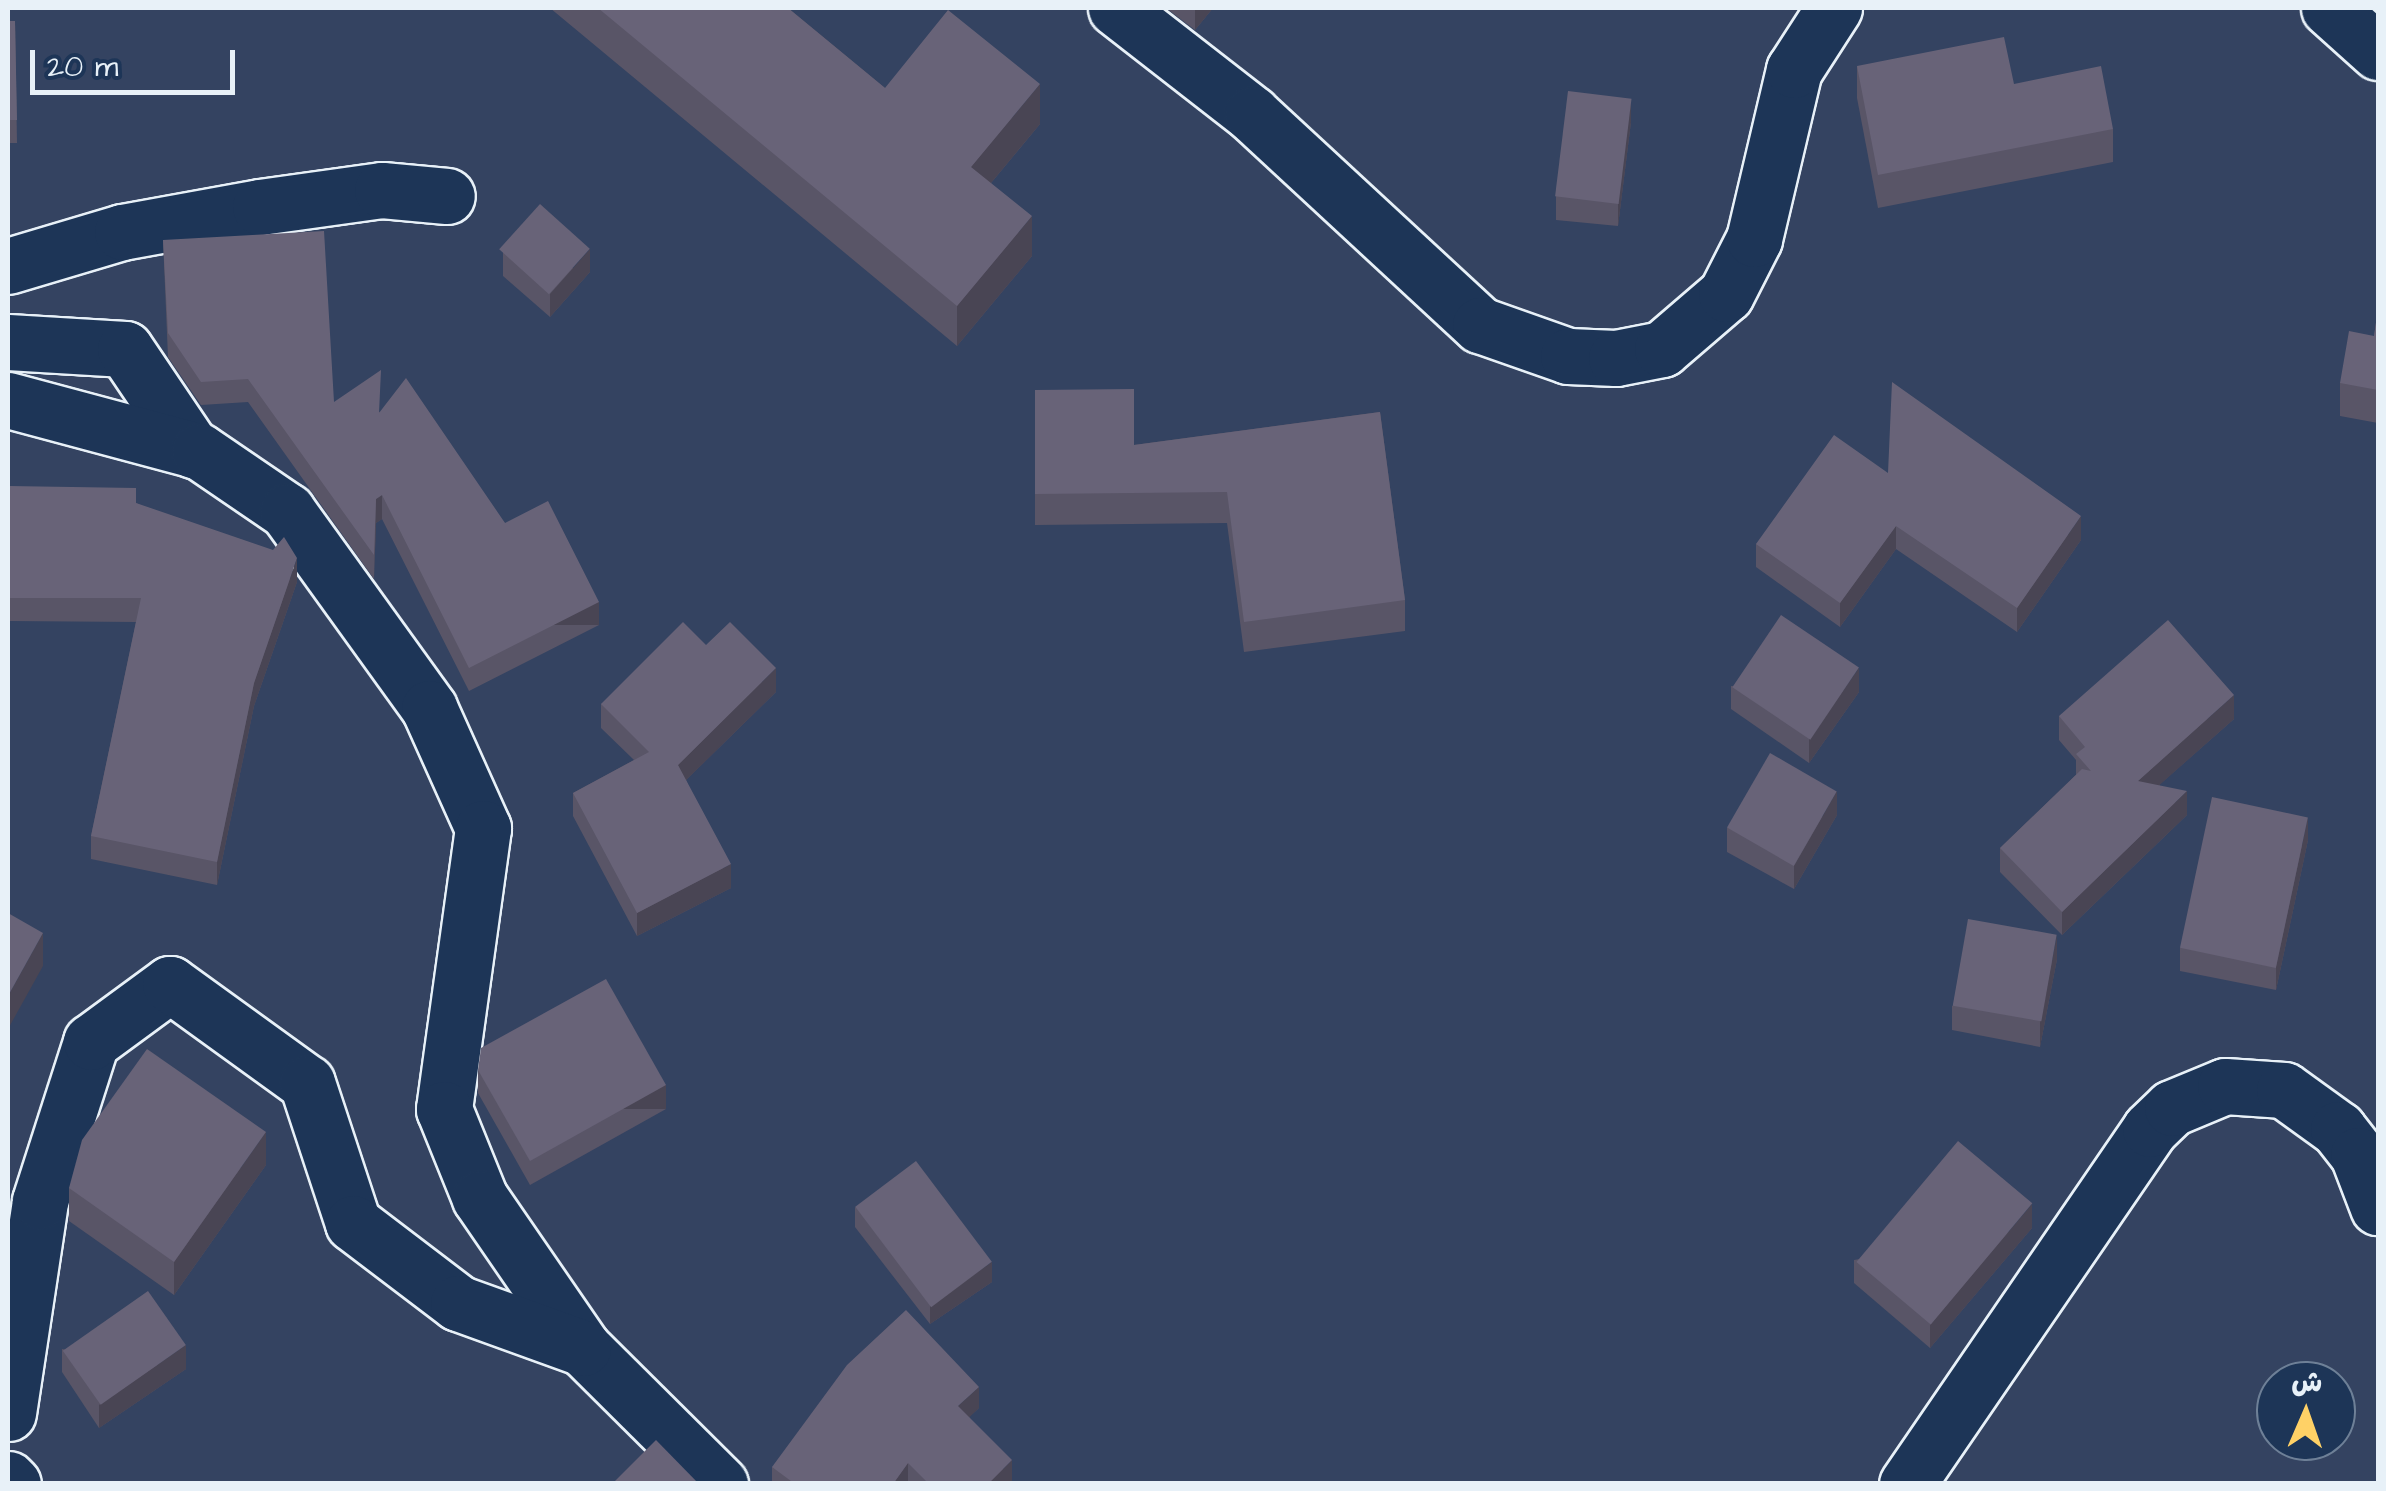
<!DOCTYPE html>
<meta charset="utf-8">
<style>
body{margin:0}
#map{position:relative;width:2386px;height:1491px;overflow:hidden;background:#344361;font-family:"Architects Daughter","Playpen Sans Arabic",sans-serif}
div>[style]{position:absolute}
.roads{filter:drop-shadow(2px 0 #e8f1f8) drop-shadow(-2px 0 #e8f1f8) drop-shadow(0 2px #e8f1f8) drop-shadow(0 -2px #e8f1f8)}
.minor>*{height:55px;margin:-27.5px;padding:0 27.5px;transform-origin:27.5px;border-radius:27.5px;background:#1d3557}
.wall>*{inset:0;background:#595567}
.shaded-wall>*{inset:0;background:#494554;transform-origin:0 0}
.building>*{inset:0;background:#686378;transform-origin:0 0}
span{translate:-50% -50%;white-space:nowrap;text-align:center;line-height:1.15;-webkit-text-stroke:9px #1d3557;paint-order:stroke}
.frame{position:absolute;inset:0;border:10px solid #e8f1f8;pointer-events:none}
.north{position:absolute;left:2256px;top:1361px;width:100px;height:100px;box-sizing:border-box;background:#1d3557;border:2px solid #6e8097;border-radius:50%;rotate:2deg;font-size:28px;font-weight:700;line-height:40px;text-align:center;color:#e8f1f8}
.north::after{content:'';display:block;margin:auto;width:35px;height:45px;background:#ffd166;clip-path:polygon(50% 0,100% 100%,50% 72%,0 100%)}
.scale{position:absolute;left:30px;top:50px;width:205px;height:45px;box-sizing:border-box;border:5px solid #e8f1f8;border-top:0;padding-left:12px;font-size:30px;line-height:35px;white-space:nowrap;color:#e8f1f8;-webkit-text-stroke:8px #1d3557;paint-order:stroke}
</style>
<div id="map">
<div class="roads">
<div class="minor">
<div style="left:1116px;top:8px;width:172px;rotate:37.9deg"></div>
<div style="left:1252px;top:114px;width:311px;rotate:42.8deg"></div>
<div style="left:1480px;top:325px;width:93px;rotate:19.4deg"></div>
<div style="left:1568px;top:356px;width:48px;rotate:2.4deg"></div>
<div style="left:1616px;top:358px;width:47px;rotate:-11.1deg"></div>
<div style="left:1662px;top:349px;width:84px;rotate:-40.7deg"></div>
<div style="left:1726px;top:294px;width:62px;rotate:-63deg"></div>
<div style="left:1754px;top:239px;width:174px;rotate:-76.7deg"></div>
<div style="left:1794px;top:70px;width:74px;rotate:-57.2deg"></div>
<div style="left:2329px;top:8px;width:66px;rotate:41.9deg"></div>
<div style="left:8px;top:266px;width:119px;rotate:-16.6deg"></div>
<div style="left:122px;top:232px;width:140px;rotate:-10.3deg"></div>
<div style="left:260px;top:207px;width:123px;rotate:-7.9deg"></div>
<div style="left:382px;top:190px;width:65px;rotate:5.3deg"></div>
<div style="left:8px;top:342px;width:117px;rotate:3.4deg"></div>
<div style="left:125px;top:349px;width:122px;rotate:56deg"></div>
<div style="left:8px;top:400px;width:198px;rotate:15deg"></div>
<div style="left:199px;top:451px;width:107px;rotate:34.3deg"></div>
<div style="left:287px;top:511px;width:243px;rotate:54.2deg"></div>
<div style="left:429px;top:708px;width:132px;rotate:65.8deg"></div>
<div style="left:483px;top:828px;width:284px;rotate:97.9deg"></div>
<div style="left:444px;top:1109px;width:96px;rotate:68deg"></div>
<div style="left:480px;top:1198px;width:182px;rotate:55.5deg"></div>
<div style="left:583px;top:1348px;width:193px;rotate:44.8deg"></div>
<div style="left:8px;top:1413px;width:214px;rotate:-81.4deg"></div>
<div style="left:40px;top:1201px;width:167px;rotate:-72.2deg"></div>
<div style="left:91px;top:1042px;width:98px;rotate:-36.3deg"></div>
<div style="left:170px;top:984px;width:169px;rotate:35.9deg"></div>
<div style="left:307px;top:1083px;width:147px;rotate:71.8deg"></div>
<div style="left:353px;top:1223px;width:132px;rotate:37.3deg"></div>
<div style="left:458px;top:1303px;width:133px;rotate:19.8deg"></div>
<div style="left:8px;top:1479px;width:7px;rotate:45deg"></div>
<div style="left:1907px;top:1484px;width:430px;rotate:-55.6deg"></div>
<div style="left:2150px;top:1129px;width:30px;rotate:-44deg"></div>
<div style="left:2172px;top:1108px;width:57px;rotate:-22.5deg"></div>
<div style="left:2225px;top:1086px;width:59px;rotate:3.9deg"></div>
<div style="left:2284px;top:1090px;width:67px;rotate:35.8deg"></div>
<div style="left:2338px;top:1129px;width:33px;rotate:52deg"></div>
<div style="left:2358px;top:1155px;width:56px;rotate:69deg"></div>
</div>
</div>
<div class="wall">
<div style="clip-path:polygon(550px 8px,788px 8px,885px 88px,1040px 124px,991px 183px,1032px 256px,957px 346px)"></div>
<div style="clip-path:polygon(1166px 8px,1213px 8px,1195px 30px)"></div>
<div style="clip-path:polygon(8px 21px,15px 21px,17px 143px,8px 143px)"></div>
<div style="clip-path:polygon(1857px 66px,2014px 84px,2113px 129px,2113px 162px,1878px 208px,1857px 98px)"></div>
<div style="clip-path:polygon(1631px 122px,1618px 226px,1556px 220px,1556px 196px)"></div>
<div style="clip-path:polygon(163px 240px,334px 402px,380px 412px,505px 523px,599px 625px,469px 691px,382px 519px,376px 523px,374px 579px,248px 402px,201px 405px,168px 357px)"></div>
<div style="clip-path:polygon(503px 252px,590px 272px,550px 317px,503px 276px)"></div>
<div style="clip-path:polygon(2378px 309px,2378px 423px,2340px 416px,2340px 383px,2374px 336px)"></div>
<div style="clip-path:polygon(1035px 390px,1134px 445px,1380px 412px,1405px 600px,1405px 631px,1244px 652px,1227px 523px,1035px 525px)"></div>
<div style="clip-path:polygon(1888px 473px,2081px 540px,2017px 632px,1896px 549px,1840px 627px,1756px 567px,1756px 544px)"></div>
<div style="clip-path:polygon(8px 486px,136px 503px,297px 582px,254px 706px,217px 885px,91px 859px,91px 836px,136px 622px,8px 621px)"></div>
<div style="clip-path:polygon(706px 645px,776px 692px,686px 780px,731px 888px,637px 936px,573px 816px,573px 793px,634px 760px,601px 728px,601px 704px)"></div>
<div style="clip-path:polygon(1731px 686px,1859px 692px,1809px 763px,1731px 709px)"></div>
<div style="clip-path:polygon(2059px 716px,2234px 719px,2159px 785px,2187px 815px,2062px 935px,2000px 872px,2000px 848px,2076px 775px,2076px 760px,2059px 740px)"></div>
<div style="clip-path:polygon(1837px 815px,1794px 889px,1727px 852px,1727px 828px)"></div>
<div style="clip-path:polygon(2308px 840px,2276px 990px,2180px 971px,2180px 948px)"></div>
<div style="clip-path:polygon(2057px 959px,2040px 1047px,1952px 1030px,1952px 1006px)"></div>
<div style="clip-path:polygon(478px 1070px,666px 1109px,530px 1185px,478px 1093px)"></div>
<div style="clip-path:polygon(266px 1165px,174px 1295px,69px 1221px,69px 1188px)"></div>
<div style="clip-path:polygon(855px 1207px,992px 1282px,930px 1324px,855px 1227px)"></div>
<div style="clip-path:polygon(2032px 1228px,1930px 1348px,1854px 1283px,1854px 1260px)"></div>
<div style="clip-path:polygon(62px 1349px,186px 1369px,99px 1428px,62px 1372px)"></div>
<div style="clip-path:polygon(979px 1408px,969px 1417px,1012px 1482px,1010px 1484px,772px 1484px,772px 1467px)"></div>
</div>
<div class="shaded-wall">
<div style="clip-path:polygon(1195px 8px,1213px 8px,1195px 30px)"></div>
<div style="clip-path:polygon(1040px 84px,1040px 124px,971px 207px,971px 167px)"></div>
<div style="clip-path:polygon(1631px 99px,1631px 122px,1618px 226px,1618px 203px)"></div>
<div style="clip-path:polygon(1032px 216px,1032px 256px,957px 346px,957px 306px)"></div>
<div style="clip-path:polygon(590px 249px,590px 272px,550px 317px,550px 294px)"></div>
<div style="clip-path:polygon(382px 495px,382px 519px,376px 523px,374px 579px,376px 499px)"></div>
<div style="clip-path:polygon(2081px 516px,2081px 540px,2017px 632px,2017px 608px)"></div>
<div style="clip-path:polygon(1896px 526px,1896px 549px,1840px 627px,1840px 603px)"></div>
<div style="clip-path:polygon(297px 558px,297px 582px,254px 706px,217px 885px,217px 862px,254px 683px)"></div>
<div style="left:599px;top:602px;width:23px;height:146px;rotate:90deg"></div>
<div style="clip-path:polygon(776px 668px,776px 692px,678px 788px,678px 765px)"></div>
<div style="clip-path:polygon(1859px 668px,1859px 692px,1809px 763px,1809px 739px)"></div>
<div style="clip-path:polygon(2234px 695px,2234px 719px,2138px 804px,2138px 781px)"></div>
<div style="clip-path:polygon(1837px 791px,1837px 815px,1794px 889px,1794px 866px)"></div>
<div style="clip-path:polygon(2187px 791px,2187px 815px,2062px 935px,2062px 912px)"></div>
<div style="clip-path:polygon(2308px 817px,2308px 840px,2276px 990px,2276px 967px)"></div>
<div style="clip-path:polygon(731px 864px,731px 888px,637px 936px,637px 913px)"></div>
<div style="clip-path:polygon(43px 933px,43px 966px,8px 1029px,8px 996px)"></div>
<div style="clip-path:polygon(2057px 935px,2057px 959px,2040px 1047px,2040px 1023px)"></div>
<div style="left:666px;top:1085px;width:24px;height:156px;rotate:90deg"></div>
<div style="clip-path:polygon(266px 1132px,266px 1165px,174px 1295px,174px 1262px)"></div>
<div style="clip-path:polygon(2032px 1204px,2032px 1228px,1930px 1348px,1930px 1325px)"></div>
<div style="clip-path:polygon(992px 1262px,992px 1282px,930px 1324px,930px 1304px)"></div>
<div style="clip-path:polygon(186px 1345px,186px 1369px,99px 1428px,99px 1405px)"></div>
<div style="clip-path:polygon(979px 1387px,979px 1408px,958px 1428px,958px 1406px)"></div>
<div style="clip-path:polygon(1012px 1460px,1012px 1482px,1010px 1484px,988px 1484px)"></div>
<div style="clip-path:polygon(908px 1463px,908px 1484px,893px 1484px)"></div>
</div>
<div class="building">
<div style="clip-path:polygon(598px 8px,788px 8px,885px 88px,948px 10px,1040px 84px,971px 167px,1032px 216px,957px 306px)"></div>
<div style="clip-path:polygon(8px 21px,15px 21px,17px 120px,8px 120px)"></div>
<div style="clip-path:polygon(2004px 37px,2014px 84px,2101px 66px,2113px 129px,1878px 175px,1857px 66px)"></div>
<div style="left:1568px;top:91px;width:64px;height:106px;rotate:7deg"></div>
<div style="left:540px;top:204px;width:67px;height:61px;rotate:42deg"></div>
<div style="clip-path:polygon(324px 231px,334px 402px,381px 370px,379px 413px,406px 378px,505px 523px,548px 501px,599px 602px,469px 668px,382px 495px,376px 499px,374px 555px,248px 379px,201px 382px,168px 333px,163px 240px)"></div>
<div style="clip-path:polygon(2378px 309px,2378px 390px,2340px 383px,2349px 331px,2374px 336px)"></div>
<div style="clip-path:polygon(1892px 382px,2081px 516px,2017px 608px,1896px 526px,1840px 603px,1756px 544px,1834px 435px,1888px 473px)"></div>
<div style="clip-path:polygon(1134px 389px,1134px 445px,1380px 412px,1405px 600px,1244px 622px,1227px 492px,1035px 494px,1035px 390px)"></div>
<div style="clip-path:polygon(8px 486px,136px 488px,136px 503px,273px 550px,284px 537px,297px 558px,254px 683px,217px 862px,91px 836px,141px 598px,8px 598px)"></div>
<div style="left:1781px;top:615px;width:94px;height:87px;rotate:34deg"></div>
<div style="clip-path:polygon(2168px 620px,2234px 695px,2138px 781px,2187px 791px,2062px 912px,2000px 848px,2082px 769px,2091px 771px,2076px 754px,2085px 747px,2059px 716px)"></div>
<div style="clip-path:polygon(683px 622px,706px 645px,730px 622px,776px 668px,678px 765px,731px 864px,637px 913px,573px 793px,649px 752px,601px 704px)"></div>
<div style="left:1770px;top:753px;width:77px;height:86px;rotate:30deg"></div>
<div style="left:2212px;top:797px;width:98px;height:154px;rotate:12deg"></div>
<div style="clip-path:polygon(8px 913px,43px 933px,8px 996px)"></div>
<div style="left:1968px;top:919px;width:90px;height:88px;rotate:10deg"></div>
<div style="clip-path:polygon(606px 979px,666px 1085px,530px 1161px,478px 1070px,481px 1048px)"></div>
<div style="clip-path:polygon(147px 1049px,266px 1132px,174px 1262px,69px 1188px,82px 1140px)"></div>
<div style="left:1958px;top:1141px;width:97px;height:158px;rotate:40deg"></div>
<div style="left:916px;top:1161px;width:126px;height:76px;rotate:53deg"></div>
<div style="left:148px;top:1291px;width:66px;height:104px;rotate:55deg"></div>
<div style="clip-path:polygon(906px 1310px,979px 1387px,958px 1406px,1012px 1460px,988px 1484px,929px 1484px,908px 1463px,893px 1484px,795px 1484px,772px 1467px,847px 1365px)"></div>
<div style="clip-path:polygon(656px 1440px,699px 1484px,612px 1484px)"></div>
</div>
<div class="frame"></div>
<div class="north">ش</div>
<div class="scale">20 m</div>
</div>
